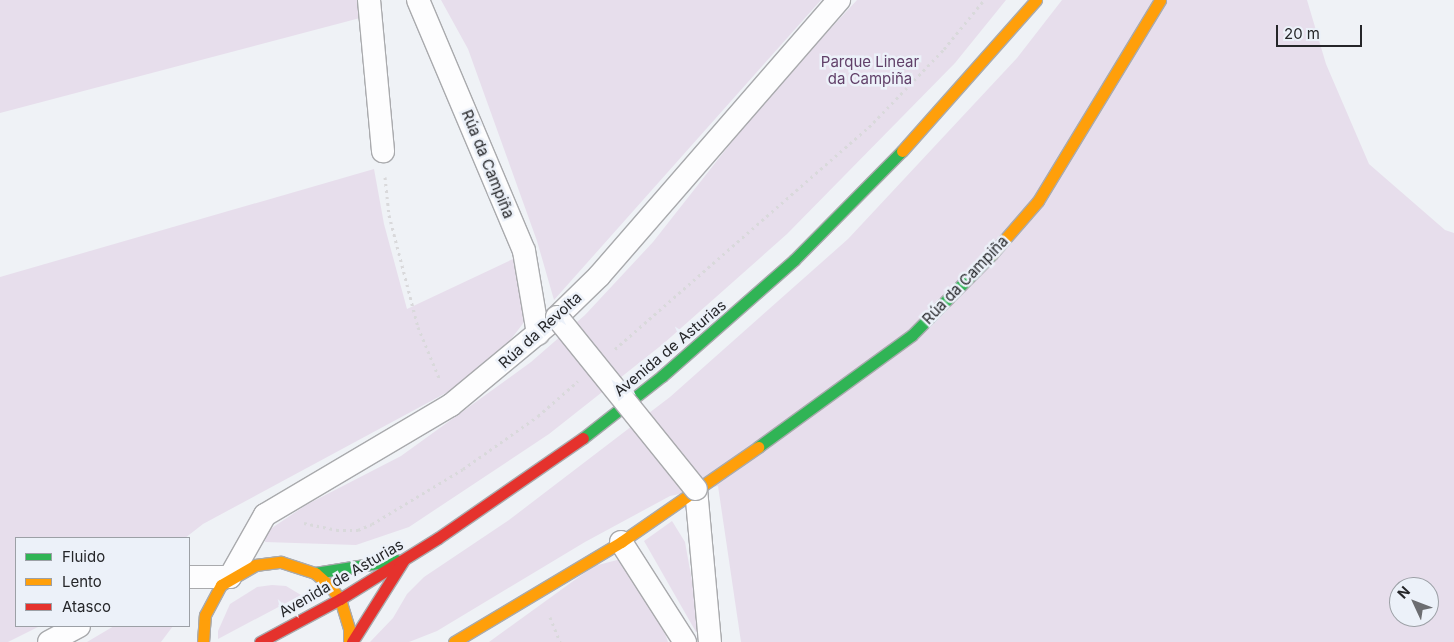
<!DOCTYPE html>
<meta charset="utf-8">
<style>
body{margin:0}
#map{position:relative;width:1454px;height:642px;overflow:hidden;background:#eff2f6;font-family:Inter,sans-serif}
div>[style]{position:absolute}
.green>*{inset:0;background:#e7deec}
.path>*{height:3px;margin-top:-1.5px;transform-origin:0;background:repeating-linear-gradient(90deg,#d9d9db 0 2.5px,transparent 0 6.5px)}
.roads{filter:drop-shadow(1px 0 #a9aaad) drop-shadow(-1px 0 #a9aaad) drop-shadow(0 1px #a9aaad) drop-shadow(0 -1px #a9aaad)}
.street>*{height:22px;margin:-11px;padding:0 11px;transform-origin:11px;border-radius:11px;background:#fdfdfe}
.fast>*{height:11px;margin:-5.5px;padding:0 5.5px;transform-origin:5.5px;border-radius:5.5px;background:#30b455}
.slow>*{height:11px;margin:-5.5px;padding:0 5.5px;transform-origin:5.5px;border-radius:5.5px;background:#ff9f0a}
.jam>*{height:11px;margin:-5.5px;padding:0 5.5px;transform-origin:5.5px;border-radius:5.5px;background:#e5322d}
.bridges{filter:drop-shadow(1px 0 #a9aaad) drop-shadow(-1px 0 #a9aaad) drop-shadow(0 1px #a9aaad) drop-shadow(0 -1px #a9aaad)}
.street-bridge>*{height:22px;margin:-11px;padding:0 11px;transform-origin:11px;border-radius:11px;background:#fdfdfe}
span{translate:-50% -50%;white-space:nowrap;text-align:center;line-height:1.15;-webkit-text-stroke:5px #ecf1f9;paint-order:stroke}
.park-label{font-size:15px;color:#614069}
.street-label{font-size:15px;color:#252629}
.legend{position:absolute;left:15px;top:537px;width:175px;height:90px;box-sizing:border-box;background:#ecf1f9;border:1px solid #9ca0a6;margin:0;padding:6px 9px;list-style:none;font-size:15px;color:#252629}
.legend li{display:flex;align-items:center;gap:10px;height:25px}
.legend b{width:25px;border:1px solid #9ca0a6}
.north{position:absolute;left:1389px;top:577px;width:50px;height:50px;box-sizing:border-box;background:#ecf1f9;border:1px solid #9ca0a6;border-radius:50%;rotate:313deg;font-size:14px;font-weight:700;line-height:20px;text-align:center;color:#252629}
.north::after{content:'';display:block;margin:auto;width:18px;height:22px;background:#6c6d71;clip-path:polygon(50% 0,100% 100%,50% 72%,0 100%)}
.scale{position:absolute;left:1276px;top:25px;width:86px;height:22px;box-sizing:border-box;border:2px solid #252629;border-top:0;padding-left:6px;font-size:15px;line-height:18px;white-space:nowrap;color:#252629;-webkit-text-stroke:4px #ecf1f9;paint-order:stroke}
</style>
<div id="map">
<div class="green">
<div style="clip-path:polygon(0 0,357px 0,360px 18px,0 113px)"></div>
<div style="clip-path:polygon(441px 0,821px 0,554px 300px,537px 241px,468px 49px)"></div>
<div style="clip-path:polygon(857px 0,1006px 0,955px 63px,787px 234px,663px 344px,549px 434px,409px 527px,356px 545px,265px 542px,266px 532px,306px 505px,401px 456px,531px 362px,585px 315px,653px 242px,768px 96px)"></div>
<div style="clip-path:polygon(evenodd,1062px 0,1307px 0,1326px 64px,1369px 164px,1445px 230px,1454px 233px,1454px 642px,741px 642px,718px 486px,670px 496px,585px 542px,437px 631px,409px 642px,370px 642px,393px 618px,407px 594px,424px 577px,509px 520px,670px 397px,848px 239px,1017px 58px,1062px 0,1399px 587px,1429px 587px,1429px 617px,1399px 617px,1399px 587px)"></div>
<div style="clip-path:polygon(374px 169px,384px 224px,407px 309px,513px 259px,525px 321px,508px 343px,457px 387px,203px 524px,185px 538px,16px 538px,16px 626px,40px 626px,8px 642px,0 642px,0 277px)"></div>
<div style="clip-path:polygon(672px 521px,685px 542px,701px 631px,696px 632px,644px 541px)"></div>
<div style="clip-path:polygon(621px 559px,660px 619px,668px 642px,489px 642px,594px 566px)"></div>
<div style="clip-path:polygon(272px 585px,286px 586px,301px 595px,218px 639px,218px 631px,230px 604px,257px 587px)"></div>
<div style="clip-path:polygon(114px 626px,173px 626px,161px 642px,87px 642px)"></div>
</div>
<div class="path">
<div style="left:385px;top:177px;width:38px;rotate:84deg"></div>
<div style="left:389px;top:215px;width:116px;rotate:75.5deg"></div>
<div style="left:418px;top:327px;width:57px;rotate:67.5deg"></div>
<div style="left:615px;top:349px;width:337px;rotate:-41.2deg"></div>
<div style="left:869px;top:127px;width:108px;rotate:-46.1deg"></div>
<div style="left:944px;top:49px;width:63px;rotate:-50.8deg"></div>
<div style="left:304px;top:523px;width:34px;rotate:12deg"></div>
<div style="left:337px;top:530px;width:21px"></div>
<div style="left:358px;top:530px;width:15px;rotate:-23deg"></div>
<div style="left:372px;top:524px;width:106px;rotate:-31.1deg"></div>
<div style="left:463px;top:469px;width:92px;rotate:-35.2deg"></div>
<div style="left:538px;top:416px;width:53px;rotate:-41.2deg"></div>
<div style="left:550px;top:617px;width:27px;rotate:68deg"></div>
</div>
<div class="roads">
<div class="street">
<div style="left:369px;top:0;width:152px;rotate:84.7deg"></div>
<div style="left:418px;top:0;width:272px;rotate:67.1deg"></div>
<div style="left:524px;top:251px;width:84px;rotate:80.4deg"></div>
<div style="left:696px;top:489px;width:154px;rotate:84.8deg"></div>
<div style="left:621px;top:542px;width:119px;rotate:57.4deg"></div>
<div style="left:189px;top:577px;width:41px"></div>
<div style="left:230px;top:577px;width:71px;rotate:-60.6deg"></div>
<div style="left:265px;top:515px;width:216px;rotate:-30.6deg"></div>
<div style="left:451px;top:405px;width:138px;rotate:-39.7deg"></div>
<div style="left:557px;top:317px;width:59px;rotate:-44.3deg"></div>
<div style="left:599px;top:276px;width:366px;rotate:-49deg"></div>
<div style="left:49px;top:642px;width:34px;rotate:-28deg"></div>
</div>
<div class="fast">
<div style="left:583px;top:438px;width:100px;rotate:-38.1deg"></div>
<div style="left:662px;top:376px;width:176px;rotate:-41.3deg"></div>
<div style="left:794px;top:260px;width:153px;rotate:-45.3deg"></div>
<div style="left:758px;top:447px;width:190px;rotate:-36deg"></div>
<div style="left:912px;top:335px;width:114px;rotate:-45.4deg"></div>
<div style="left:315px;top:573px;width:82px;rotate:-9.1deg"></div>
</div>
<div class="slow">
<div style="left:902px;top:151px;width:202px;rotate:-48.4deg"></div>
<div style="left:992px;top:254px;width:70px;rotate:-49deg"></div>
<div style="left:1038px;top:201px;width:235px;rotate:-58.7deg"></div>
<div style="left:203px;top:642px;width:27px;rotate:-86deg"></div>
<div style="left:205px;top:615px;width:34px;rotate:-62deg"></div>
<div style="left:221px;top:585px;width:39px;rotate:-30deg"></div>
<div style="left:255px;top:565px;width:26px;rotate:-7deg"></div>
<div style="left:281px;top:562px;width:36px;rotate:18deg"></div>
<div style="left:315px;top:573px;width:18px;rotate:41deg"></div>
<div style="left:329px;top:585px;width:18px;rotate:52deg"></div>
<div style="left:340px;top:599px;width:31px;rotate:73deg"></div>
<div style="left:349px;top:629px;width:13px;rotate:90deg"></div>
<div style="left:454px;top:642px;width:195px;rotate:-30.9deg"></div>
<div style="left:621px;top:542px;width:167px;rotate:-34.7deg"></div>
</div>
<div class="jam">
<div style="left:260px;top:642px;width:91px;rotate:-28.3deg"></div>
<div style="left:340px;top:599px;width:115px;rotate:-31.9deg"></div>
<div style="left:438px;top:538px;width:176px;rotate:-34.6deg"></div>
<div style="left:352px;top:642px;width:96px;rotate:-57.8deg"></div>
</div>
</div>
<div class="bridges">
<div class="street-bridge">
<div style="left:557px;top:317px;width:221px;rotate:51.1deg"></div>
</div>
</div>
<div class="park-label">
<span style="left:870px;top:70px">Parque Linear<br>da Campiña</span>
</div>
<div class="street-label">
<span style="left:488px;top:164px;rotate:68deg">Rúa da Campiña</span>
<span style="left:965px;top:280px;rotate:-46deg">Rúa da Campiña</span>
<span style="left:540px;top:330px;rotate:-42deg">Rúa da Revolta</span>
<span style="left:670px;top:348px;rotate:-40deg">Avenida de Asturias</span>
<span style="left:341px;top:578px;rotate:-30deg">Avenida de Asturias</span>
</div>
<ul class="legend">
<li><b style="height:6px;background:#30b455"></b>Fluido</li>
<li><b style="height:6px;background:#ff9f0a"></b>Lento</li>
<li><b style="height:6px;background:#e5322d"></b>Atasco</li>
</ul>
<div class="north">N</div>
<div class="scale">20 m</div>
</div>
